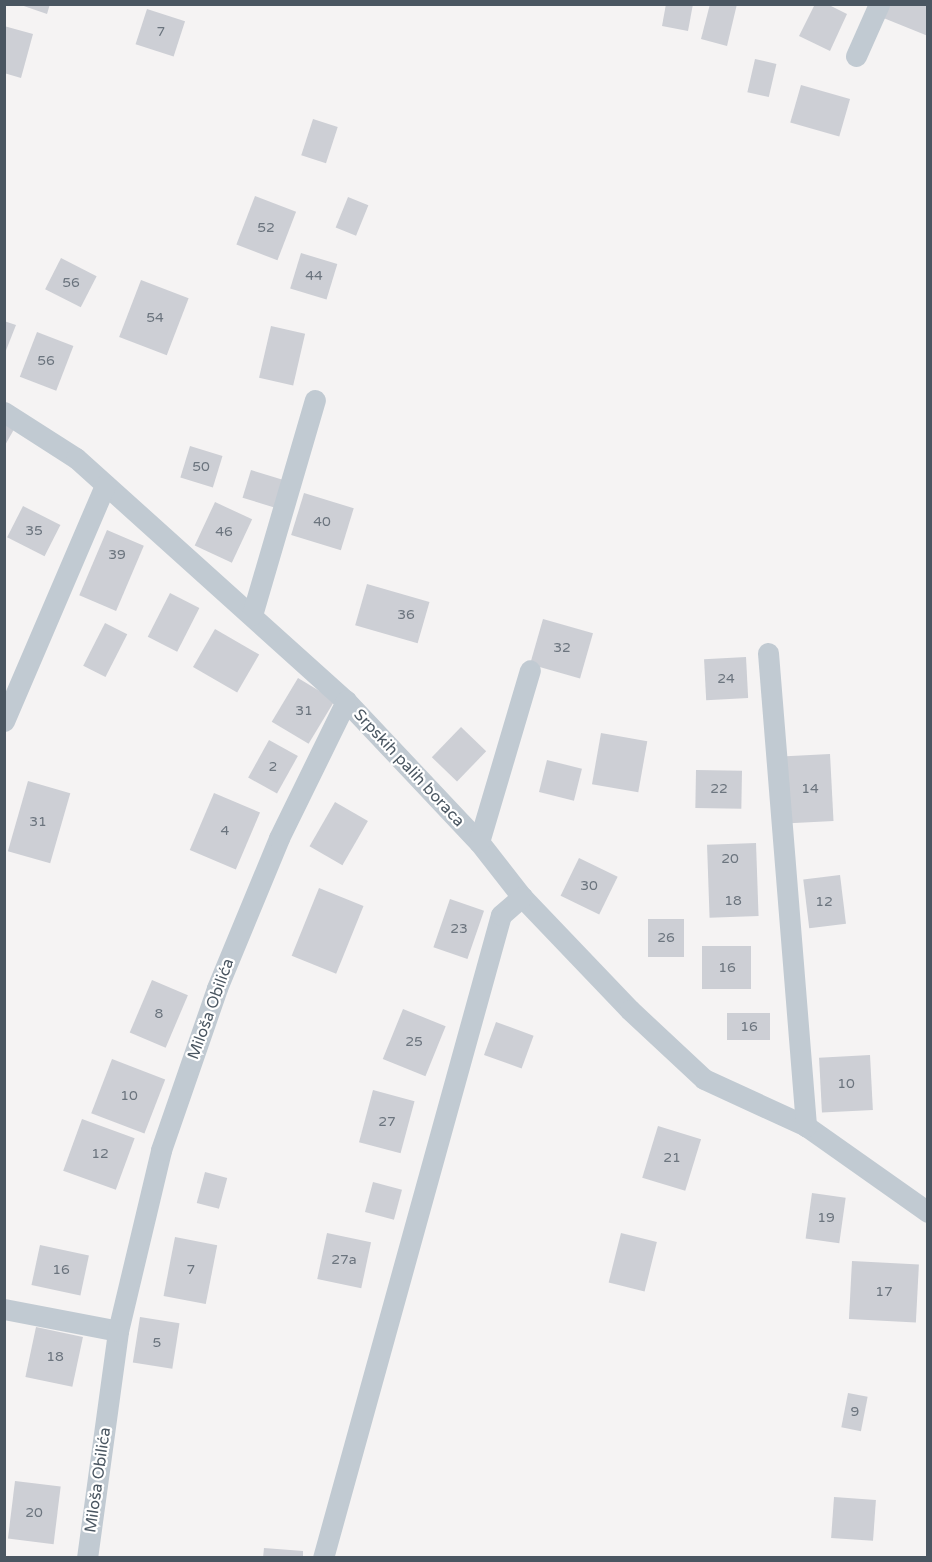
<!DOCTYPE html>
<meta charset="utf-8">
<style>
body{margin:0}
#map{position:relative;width:932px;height:1562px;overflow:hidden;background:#f5f3f3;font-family:"Varela Round",sans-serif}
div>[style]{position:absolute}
.building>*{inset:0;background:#cdcfd5;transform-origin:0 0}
.street>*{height:21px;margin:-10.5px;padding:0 10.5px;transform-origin:10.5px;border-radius:10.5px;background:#c1cad2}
span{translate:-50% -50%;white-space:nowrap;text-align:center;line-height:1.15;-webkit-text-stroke:4.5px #fff;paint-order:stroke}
.number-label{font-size:14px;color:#6b747e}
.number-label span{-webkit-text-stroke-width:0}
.street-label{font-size:16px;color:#4a5661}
.frame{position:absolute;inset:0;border:6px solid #4a5661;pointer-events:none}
</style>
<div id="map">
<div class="building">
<div style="clip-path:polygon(18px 4px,50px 4px,47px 14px)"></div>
<div style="clip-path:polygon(666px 4px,693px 4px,688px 31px,662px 26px)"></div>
<div style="clip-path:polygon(710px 4px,737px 4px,727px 46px,701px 39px)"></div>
<div style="clip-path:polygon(815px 4px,827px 4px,847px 14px,830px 51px,799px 36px)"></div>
<div style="clip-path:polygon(886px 4px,928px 4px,928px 36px,881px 17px)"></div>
<div style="left:147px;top:9px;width:40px;height:37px;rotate:18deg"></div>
<div style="clip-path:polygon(4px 26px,33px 34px,21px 78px,4px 73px)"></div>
<div style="left:755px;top:59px;width:22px;height:34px;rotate:13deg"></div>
<div style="left:801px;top:85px;width:51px;height:39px;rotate:16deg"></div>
<div style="left:313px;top:119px;width:26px;height:38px;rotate:18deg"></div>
<div style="left:255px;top:196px;width:44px;height:52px;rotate:21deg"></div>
<div style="left:348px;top:197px;width:22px;height:33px;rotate:22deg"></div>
<div style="left:301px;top:253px;width:38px;height:37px;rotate:17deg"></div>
<div style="left:61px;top:258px;width:40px;height:35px;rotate:27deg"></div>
<div style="left:141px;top:280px;width:51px;height:61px;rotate:21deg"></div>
<div style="clip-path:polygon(4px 321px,16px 325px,5px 353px,4px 353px)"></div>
<div style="left:271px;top:326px;width:35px;height:53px;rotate:13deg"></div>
<div style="left:37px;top:332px;width:39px;height:48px;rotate:21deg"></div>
<div style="clip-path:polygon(4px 418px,17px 424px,4px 447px)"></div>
<div style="left:190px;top:446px;width:34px;height:33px;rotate:17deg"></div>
<div style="left:251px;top:470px;width:34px;height:29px;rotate:17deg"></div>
<div style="left:304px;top:493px;width:52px;height:44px;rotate:17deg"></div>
<div style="left:215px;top:502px;width:41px;height:48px;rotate:25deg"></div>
<div style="left:23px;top:506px;width:42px;height:35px;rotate:27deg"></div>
<div style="left:107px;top:530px;width:40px;height:71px;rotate:23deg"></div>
<div style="left:367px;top:584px;width:65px;height:43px;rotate:16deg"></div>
<div style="left:170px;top:593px;width:33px;height:49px;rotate:27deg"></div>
<div style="left:543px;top:619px;width:52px;height:47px;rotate:16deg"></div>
<div style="left:105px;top:623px;width:25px;height:48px;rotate:27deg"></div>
<div style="left:215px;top:629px;width:51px;height:44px;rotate:30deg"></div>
<div style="left:746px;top:657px;width:41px;height:42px;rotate:87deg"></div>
<div style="left:298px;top:678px;width:43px;height:51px;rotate:31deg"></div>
<div style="left:461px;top:727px;width:35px;height:42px;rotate:44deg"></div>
<div style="left:601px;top:733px;width:47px;height:52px;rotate:10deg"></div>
<div style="left:269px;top:740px;width:33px;height:43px;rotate:29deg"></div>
<div style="left:830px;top:754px;width:67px;height:44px;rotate:87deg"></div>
<div style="left:547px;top:760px;width:36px;height:33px;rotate:14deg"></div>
<div style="left:696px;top:770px;width:46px;height:38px;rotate:1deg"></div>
<div style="left:28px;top:781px;width:44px;height:73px;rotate:16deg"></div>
<div style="left:214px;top:793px;width:50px;height:62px;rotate:23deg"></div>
<div style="left:335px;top:802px;width:38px;height:51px;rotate:30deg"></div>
<div style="left:756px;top:843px;width:73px;height:49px;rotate:88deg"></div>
<div style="left:579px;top:858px;width:43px;height:42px;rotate:26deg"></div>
<div style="left:840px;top:875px;width:49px;height:37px;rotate:83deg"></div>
<div style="left:319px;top:888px;width:48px;height:73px;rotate:22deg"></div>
<div style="left:450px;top:899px;width:36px;height:51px;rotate:19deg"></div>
<div style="left:648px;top:919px;width:36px;height:38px"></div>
<div style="left:702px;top:946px;width:49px;height:43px"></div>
<div style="left:152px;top:980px;width:39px;height:57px;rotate:23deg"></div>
<div style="left:403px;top:1009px;width:46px;height:54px;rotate:22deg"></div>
<div style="left:770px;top:1013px;width:27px;height:43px;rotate:90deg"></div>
<div style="left:496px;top:1022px;width:40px;height:35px;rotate:20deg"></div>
<div style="left:870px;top:1055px;width:55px;height:51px;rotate:87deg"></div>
<div style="left:112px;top:1059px;width:57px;height:58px;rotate:21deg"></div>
<div style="left:373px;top:1090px;width:43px;height:54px;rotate:15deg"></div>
<div style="left:82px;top:1119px;width:56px;height:55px;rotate:20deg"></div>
<div style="left:658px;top:1126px;width:45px;height:54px;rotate:17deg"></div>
<div style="left:205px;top:1172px;width:23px;height:32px;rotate:15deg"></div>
<div style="left:373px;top:1182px;width:30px;height:31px;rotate:15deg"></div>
<div style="left:812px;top:1193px;width:34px;height:46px;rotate:8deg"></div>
<div style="left:327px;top:1233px;width:45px;height:47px;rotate:12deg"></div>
<div style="left:621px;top:1233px;width:37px;height:51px;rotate:14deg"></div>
<div style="left:175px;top:1237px;width:43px;height:60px;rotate:11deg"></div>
<div style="left:40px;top:1245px;width:50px;height:41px;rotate:12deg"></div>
<div style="left:852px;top:1261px;width:67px;height:58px;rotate:3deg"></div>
<div style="left:140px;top:1317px;width:40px;height:46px;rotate:9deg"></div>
<div style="left:36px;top:1327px;width:48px;height:51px;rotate:12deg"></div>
<div style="left:848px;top:1393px;width:20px;height:35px;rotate:11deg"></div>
<div style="left:15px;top:1481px;width:46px;height:58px;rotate:7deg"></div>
<div style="left:834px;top:1497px;width:42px;height:41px;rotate:4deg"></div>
<div style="clip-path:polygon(264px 1548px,303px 1551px,303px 1558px,263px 1558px)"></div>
</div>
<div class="street">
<div style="left:856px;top:56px;width:57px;rotate:-66.1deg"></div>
<div style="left:4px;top:412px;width:85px;rotate:32.6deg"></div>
<div style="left:76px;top:458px;width:363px;rotate:42deg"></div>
<div style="left:346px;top:701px;width:194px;rotate:46.7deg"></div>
<div style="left:479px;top:842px;width:70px;rotate:52deg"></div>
<div style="left:522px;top:897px;width:156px;rotate:46.3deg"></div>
<div style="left:630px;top:1010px;width:101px;rotate:43deg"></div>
<div style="left:704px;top:1079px;width:112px;rotate:24.7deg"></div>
<div style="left:806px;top:1126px;width:149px;rotate:35.2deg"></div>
<div style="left:252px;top:615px;width:224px;rotate:-73.7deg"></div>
<div style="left:768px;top:653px;width:475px;rotate:85.4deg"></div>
<div style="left:4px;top:721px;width:257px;rotate:-66.8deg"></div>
<div style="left:479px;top:842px;width:179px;rotate:-73.5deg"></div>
<div style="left:4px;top:1309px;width:116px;rotate:10.9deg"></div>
<div style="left:87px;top:1558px;width:229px;rotate:-82.2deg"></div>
<div style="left:118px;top:1331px;width:186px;rotate:-76.6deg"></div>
<div style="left:161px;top:1150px;width:171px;rotate:-70.9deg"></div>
<div style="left:217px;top:988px;width:162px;rotate:-67.5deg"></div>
<div style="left:279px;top:838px;width:153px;rotate:-63.9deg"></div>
<div style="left:323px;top:1558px;width:667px;rotate:-74.53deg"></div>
<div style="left:501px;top:915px;width:28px;rotate:-41deg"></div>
</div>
<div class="number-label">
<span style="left:161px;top:32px">7</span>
<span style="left:266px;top:228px">52</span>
<span style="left:314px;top:276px">44</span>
<span style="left:71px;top:283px">56</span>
<span style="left:155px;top:318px">54</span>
<span style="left:46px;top:361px">56</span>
<span style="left:201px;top:467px">50</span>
<span style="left:322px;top:522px">40</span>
<span style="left:34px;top:531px">35</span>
<span style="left:224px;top:532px">46</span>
<span style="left:117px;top:555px">39</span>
<span style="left:406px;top:615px">36</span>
<span style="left:562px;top:648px">32</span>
<span style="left:726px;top:679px">24</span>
<span style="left:304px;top:711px">31</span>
<span style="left:273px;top:767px">2</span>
<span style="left:719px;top:789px">22</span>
<span style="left:810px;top:789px">14</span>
<span style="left:38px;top:822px">31</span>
<span style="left:225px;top:831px">4</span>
<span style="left:730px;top:859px">20</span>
<span style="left:589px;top:886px">30</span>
<span style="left:733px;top:901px">18</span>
<span style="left:824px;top:902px">12</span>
<span style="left:459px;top:929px">23</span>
<span style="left:666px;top:938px">26</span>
<span style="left:727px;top:968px">16</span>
<span style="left:159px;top:1014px">8</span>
<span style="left:749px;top:1027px">16</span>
<span style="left:414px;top:1042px">25</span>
<span style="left:846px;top:1084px">10</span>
<span style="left:129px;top:1096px">10</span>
<span style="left:387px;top:1122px">27</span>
<span style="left:100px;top:1154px">12</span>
<span style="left:672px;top:1158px">21</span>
<span style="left:826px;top:1218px">19</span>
<span style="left:344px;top:1260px">27a</span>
<span style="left:61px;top:1270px">16</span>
<span style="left:191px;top:1270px">7</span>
<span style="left:884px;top:1292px">17</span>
<span style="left:157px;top:1343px">5</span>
<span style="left:55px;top:1357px">18</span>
<span style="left:855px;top:1412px">9</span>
<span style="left:34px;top:1513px">20</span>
</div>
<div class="street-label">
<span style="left:409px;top:768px;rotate:47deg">Srpskih palih boraca</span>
<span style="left:211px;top:1009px;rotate:-70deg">Miloša Obilića</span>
<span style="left:98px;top:1480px;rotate:-82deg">Miloša Obilića</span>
</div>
<div class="frame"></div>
</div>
